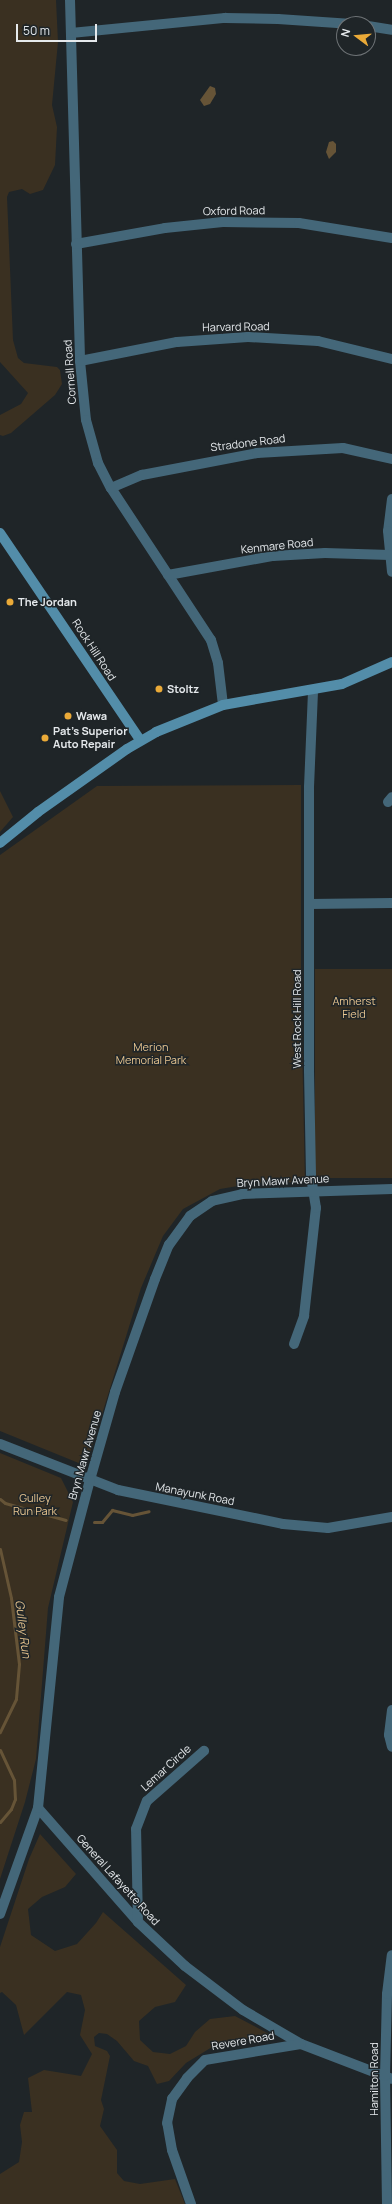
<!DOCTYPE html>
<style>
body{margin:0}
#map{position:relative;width:392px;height:2204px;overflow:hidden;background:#1f2528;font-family:Manrope,sans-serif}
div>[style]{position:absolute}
.green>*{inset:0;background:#3a3021;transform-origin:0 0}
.water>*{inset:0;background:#665437}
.stream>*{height:3px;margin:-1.5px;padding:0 1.5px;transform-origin:1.5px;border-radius:1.5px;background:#665437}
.minor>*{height:10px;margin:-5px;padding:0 5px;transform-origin:5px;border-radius:5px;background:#446779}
.tertiary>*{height:10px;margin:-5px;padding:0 5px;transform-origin:5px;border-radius:5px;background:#446779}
.secondary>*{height:10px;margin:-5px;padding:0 5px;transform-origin:5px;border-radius:5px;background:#538da9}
.dots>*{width:11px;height:11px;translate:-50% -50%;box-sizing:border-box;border:2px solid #1f2528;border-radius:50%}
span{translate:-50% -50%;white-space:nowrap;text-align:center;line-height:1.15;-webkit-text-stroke:3px #1f2528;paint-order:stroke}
.street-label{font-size:11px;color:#e5e9ec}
.poi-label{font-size:11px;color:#e5e9ec;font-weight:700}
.left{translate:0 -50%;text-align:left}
.park-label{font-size:11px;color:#e8c590}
.water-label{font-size:12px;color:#e1bf8a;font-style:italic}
.north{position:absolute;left:336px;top:16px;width:40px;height:40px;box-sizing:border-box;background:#1f2528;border:1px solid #6e7376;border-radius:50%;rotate:286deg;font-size:11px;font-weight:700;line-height:16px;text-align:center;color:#e5e9ec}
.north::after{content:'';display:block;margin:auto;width:14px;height:18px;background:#eaaa38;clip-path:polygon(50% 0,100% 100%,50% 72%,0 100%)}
.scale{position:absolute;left:16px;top:24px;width:81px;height:18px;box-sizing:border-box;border:2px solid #e5e9ec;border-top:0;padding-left:5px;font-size:12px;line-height:14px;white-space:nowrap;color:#e5e9ec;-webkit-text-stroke:3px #1f2528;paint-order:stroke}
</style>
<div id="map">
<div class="green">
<div style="clip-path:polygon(0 0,56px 0,58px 42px,52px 105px,57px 127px,55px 165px,43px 190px,30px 194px,22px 189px,9px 192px,7px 197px,13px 340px,18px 358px,24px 363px,57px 367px,60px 370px,62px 384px,55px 395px,11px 433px,3px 436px,0 435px,0 415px,21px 404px,28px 393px,0 362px)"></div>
<div style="clip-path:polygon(301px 785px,301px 991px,305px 1182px,256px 1183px,220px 1189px,183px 1209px,163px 1236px,141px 1288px,86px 1466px,0 1431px,0 855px,97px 786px)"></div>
<div style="clip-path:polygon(0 791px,13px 817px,0 832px)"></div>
<div style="left:392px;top:969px;width:209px;height:77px;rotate:90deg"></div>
<div style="clip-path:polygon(0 1453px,61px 1478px,73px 1502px,48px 1608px,36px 1759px,25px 1802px,0 1879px)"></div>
<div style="clip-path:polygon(40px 1834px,76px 1874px,65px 1887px,42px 1897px,28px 1909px,31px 1935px,55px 1951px,77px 1944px,96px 1923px,103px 1912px,186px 1985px,175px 2002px,155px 2007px,139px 2021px,140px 2040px,153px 2052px,170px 2054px,186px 2046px,195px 2032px,210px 2019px,235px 2016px,271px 2035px,217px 2044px,186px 2063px,169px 2081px,157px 2084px,148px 2066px,134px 2061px,117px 2041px,107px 2034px,99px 2033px,94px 2037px,95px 2046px,107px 2051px,110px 2056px,101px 2100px,104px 2109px,100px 2126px,117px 2150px,117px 2173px,124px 2181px,140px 2184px,175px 2179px,185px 2204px,0 2204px,0 2174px,19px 2162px,22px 2142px,20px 2125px,24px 2112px,32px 2112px,28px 2078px,44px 2070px,81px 2076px,92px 2054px,80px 2035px,85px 2010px,81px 1995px,67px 1992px,24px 2035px,16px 2005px,2px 1992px,0 1993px,0 1947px,29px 1859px)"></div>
</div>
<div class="water">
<div style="clip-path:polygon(210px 86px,215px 88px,216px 94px,210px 104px,204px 106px,200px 100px)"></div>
<div style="clip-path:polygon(333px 141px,336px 144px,336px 152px,329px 159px,326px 152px,329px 142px)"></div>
</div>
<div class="stream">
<div style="left:0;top:1499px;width:6px;rotate:39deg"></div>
<div style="left:5px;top:1503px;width:63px;rotate:15.6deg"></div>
<div style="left:94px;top:1522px;width:8px"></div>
<div style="left:102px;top:1522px;width:16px;rotate:-50deg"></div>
<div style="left:112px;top:1510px;width:21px;rotate:14deg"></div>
<div style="left:132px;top:1515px;width:17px;rotate:-13deg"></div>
<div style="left:0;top:1549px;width:50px;rotate:77.3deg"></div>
<div style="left:11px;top:1598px;width:66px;rotate:83.1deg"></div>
<div style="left:19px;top:1664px;width:35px;rotate:95deg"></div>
<div style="left:16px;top:1699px;width:37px;rotate:116deg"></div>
<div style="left:0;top:1750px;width:33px;rotate:65deg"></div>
<div style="left:14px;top:1780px;width:19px;rotate:87deg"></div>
<div style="left:15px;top:1799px;width:11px;rotate:112deg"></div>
<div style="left:11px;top:1809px;width:17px;rotate:130deg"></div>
</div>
<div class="minor">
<div style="left:70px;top:0;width:361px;rotate:88.4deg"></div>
<div style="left:80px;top:361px;width:59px;rotate:84.2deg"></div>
<div style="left:86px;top:420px;width:45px;rotate:74.4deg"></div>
<div style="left:98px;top:463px;width:28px;rotate:63deg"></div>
<div style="left:111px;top:488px;width:182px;rotate:56.7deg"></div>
<div style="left:211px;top:640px;width:24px;rotate:73deg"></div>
<div style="left:218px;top:663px;width:42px;rotate:83.2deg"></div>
<div style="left:368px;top:26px;width:24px;rotate:9deg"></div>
<div style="left:71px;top:33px;width:155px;rotate:-5.6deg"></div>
<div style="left:225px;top:18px;width:53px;rotate:1.1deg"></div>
<div style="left:278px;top:19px;width:74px;rotate:3.9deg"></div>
<div style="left:76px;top:244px;width:90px;rotate:-10.2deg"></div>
<div style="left:165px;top:228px;width:58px;rotate:-5.9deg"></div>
<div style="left:223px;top:222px;width:76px;rotate:0.8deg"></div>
<div style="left:299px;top:223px;width:94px;rotate:9.2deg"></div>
<div style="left:80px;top:361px;width:99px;rotate:-11.1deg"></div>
<div style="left:177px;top:342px;width:71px;rotate:-4deg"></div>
<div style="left:248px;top:337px;width:70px;rotate:3.3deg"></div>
<div style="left:318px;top:341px;width:76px;rotate:13.7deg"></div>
<div style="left:111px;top:488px;width:34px;rotate:-23deg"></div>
<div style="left:142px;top:475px;width:117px;rotate:-10.8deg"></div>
<div style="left:257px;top:453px;width:86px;rotate:-3.3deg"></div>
<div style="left:343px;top:448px;width:50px;rotate:12.7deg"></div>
<div style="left:392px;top:499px;width:32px;rotate:97deg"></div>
<div style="left:388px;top:531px;width:41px;rotate:84.4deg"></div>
<div style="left:168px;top:575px;width:107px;rotate:-10.3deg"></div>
<div style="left:273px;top:556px;width:52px;rotate:-3.3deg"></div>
<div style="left:325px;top:553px;width:65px;rotate:1.8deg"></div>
<div style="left:388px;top:802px;width:6px;rotate:-51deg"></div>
<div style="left:309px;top:904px;width:83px;rotate:-0.7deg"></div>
<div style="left:294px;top:1344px;width:30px;rotate:-70deg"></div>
<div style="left:304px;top:1316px;width:109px;rotate:-83.7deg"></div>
<div style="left:316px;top:1208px;width:33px;rotate:-99deg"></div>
<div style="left:311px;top:1175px;width:104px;rotate:-91.1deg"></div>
<div style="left:309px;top:1071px;width:284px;rotate:-90deg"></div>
<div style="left:309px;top:787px;width:96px;rotate:-87.6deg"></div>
<div style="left:90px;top:1480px;width:91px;rotate:-74.1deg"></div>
<div style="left:115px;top:1392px;width:120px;rotate:-70.5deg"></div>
<div style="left:155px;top:1279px;width:37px;rotate:-68deg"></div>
<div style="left:169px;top:1245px;width:36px;rotate:-54deg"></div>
<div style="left:190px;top:1216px;width:27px;rotate:-34deg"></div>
<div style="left:212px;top:1201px;width:31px;rotate:-13deg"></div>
<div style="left:242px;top:1194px;width:150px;rotate:-1.9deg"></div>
<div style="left:392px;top:1710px;width:25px;rotate:97deg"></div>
<div style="left:389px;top:1735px;width:12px;rotate:76deg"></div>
<div style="left:38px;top:1808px;width:152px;rotate:48.7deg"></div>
<div style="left:138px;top:1922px;width:64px;rotate:43.1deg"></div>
<div style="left:185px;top:1966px;width:73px;rotate:37.2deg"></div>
<div style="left:243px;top:2010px;width:67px;rotate:30.4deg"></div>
<div style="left:301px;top:2044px;width:97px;rotate:21deg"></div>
<div style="left:138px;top:1922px;width:93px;rotate:-91.2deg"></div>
<div style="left:136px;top:1829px;width:30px;rotate:-69deg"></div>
<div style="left:147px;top:1801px;width:76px;rotate:-41.3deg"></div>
<div style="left:191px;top:2204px;width:57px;rotate:-109.4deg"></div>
<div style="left:172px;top:2150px;width:27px;rotate:-100deg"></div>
<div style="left:167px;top:2123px;width:25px;rotate:-78deg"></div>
<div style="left:172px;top:2099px;width:26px;rotate:-54deg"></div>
<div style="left:187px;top:2078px;width:25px;rotate:-45deg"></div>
<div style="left:205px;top:2060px;width:97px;rotate:-9.5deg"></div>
<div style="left:387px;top:2204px;width:128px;rotate:-90.9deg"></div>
<div style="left:385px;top:2076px;width:82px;rotate:-88.6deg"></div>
<div style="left:387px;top:1994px;width:39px;rotate:-83deg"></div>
</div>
<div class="tertiary">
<div style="left:0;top:1444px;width:127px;rotate:21.3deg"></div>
<div style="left:118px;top:1490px;width:168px;rotate:11.6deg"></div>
<div style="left:283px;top:1524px;width:45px;rotate:5.1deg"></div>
<div style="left:328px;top:1528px;width:65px;rotate:-9.8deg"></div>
<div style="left:0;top:1914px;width:113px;rotate:-70.3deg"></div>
<div style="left:38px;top:1808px;width:212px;rotate:-84.3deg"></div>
<div style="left:59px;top:1597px;width:121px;rotate:-75.2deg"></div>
</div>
<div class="secondary">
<div style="left:0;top:533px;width:250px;rotate:55.9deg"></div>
<div style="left:0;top:843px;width:49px;rotate:-39.2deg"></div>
<div style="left:38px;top:812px;width:109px;rotate:-35.3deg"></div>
<div style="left:127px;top:749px;width:34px;rotate:-30deg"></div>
<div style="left:156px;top:732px;width:72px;rotate:-21.9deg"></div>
<div style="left:223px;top:705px;width:121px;rotate:-10deg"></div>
<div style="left:342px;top:684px;width:55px;rotate:-23.7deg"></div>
</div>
<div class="dots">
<div style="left:10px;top:602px;background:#eaaa38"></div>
<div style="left:159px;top:689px;background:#eaaa38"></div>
<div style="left:68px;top:716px;background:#eaaa38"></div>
<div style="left:45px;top:738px;background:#eaaa38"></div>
</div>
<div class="street-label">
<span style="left:234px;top:211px;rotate:-1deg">Oxford Road</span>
<span style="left:236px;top:327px;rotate:-1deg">Harvard Road</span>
<span style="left:70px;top:372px;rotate:-94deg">Cornell Road</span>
<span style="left:248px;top:443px;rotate:-7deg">Stradone Road</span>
<span style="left:277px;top:546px;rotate:-6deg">Kenmare Road</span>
<span style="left:94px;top:650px;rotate:57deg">Rock Hill Road</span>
<span style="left:297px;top:1019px;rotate:-90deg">West Rock Hill Road</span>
<span style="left:283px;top:1181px;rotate:-3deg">Bryn Mawr Avenue</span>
<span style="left:85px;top:1455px;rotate:-74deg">Bryn Mawr Avenue</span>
<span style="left:195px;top:1494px;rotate:11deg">Manayunk Road</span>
<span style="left:166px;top:1768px;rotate:-42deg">Lemar Circle</span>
<span style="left:118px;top:1880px;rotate:48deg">General Lafayette Road</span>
<span style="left:243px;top:2041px;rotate:-10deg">Revere Road</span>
<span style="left:374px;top:2079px;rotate:-90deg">Hamilton Road</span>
</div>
<div class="poi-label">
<span class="left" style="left:18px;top:602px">The Jordan</span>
<span class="left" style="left:167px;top:689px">Stoltz</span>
<span class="left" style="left:76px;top:716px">Wawa</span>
<span class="left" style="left:53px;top:738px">Pat's Superior<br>Auto Repair</span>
</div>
<div class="park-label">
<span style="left:354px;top:1008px">Amherst<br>Field</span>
<span style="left:151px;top:1054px">Merion<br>Memorial Park</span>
<span style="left:35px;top:1505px">Gulley<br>Run Park</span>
</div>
<div class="water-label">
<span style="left:23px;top:1629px;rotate:83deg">Gulley Run</span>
</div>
<div class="north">N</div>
<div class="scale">50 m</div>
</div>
